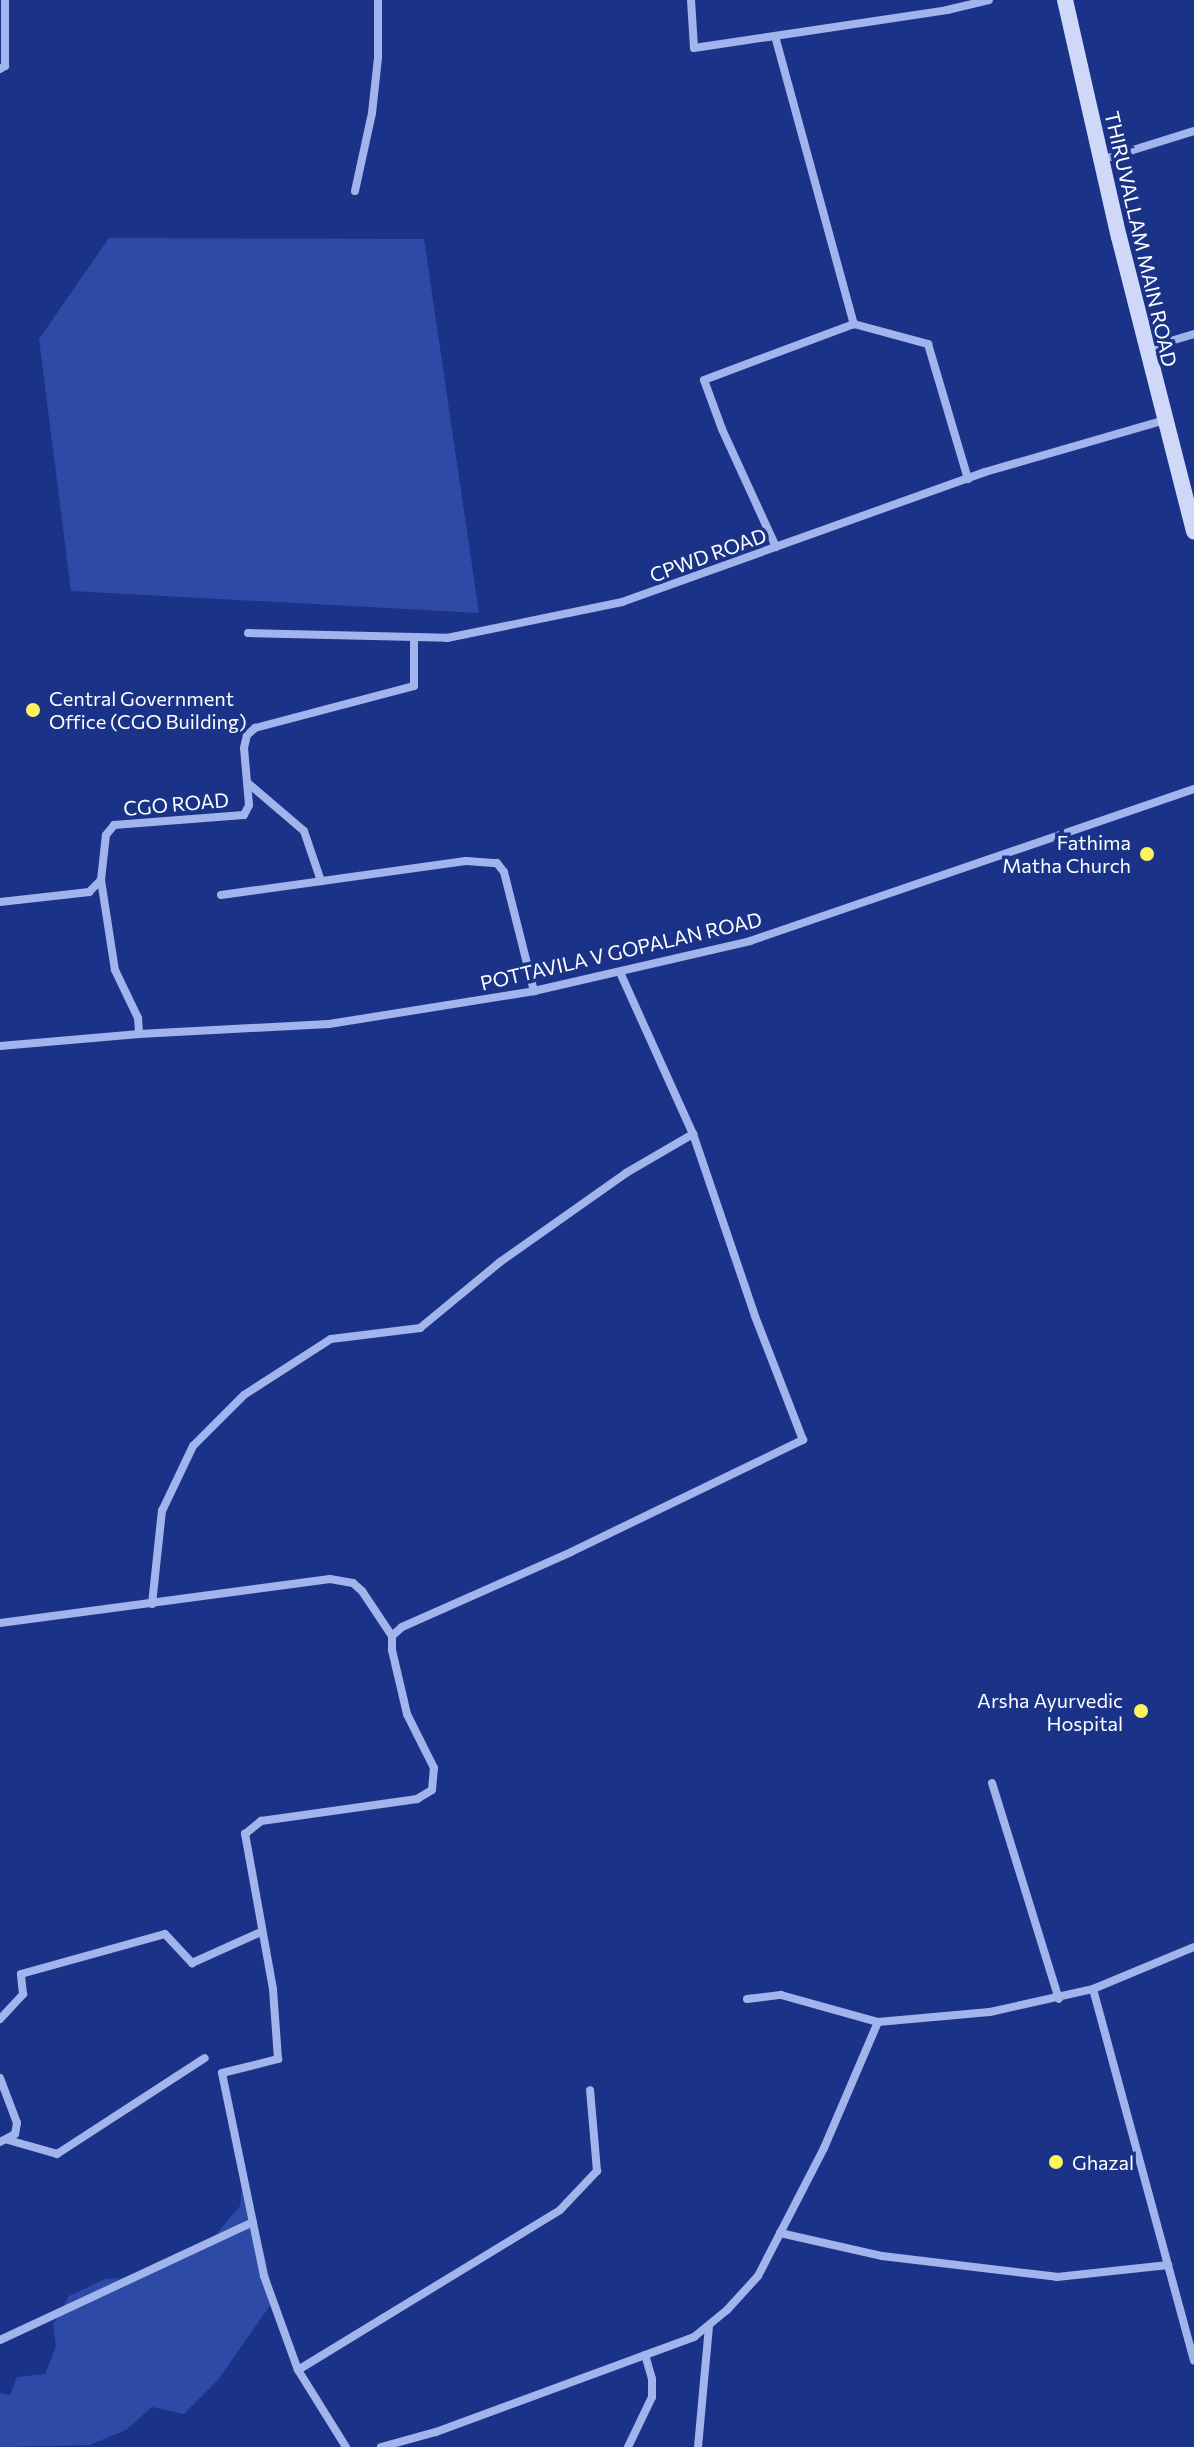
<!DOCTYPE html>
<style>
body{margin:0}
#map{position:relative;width:1194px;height:2447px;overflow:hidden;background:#1a3388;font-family:Commissioner,sans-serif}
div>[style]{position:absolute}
.green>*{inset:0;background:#2d4aa6}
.minor>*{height:8px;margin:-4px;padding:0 4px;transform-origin:4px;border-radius:4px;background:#a2b4ec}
.secondary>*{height:16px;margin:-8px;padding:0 8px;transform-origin:8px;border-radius:8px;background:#cfd8f9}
.dots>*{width:22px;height:22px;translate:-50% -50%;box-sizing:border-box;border:4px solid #1a3388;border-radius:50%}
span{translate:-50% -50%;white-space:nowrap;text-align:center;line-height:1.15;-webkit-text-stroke:7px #1a3388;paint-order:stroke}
.street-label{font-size:20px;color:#fff}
.poi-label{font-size:20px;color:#fff}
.left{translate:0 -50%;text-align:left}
.right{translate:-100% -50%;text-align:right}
</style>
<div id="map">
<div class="green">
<div style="clip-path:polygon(109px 238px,424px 239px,479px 613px,71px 591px,39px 339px)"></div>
<div style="clip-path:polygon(242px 2186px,265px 2256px,272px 2290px,271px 2304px,218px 2380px,184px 2414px,152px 2407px,126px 2430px,89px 2445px,0 2447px,0 2393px,10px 2395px,17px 2377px,45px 2374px,56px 2347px,53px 2325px,69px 2296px,105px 2279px,136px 2277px,210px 2242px,240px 2206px)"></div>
</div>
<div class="minor">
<div style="left:691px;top:0;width:48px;rotate:86.4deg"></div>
<div style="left:694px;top:48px;width:256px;rotate:-8.5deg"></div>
<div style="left:947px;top:10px;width:43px;rotate:-13.4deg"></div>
<div style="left:775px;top:36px;width:299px;rotate:74.7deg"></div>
<div style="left:0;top:69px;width:6px;rotate:-31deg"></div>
<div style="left:5px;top:66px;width:66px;rotate:-90deg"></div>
<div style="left:1101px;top:160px;width:97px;rotate:-17.3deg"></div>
<div style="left:355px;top:191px;width:80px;rotate:-77.7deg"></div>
<div style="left:372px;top:113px;width:55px;rotate:-83.8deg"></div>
<div style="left:378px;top:58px;width:58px;rotate:-90deg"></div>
<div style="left:1147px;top:348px;width:49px;rotate:-16.6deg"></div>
<div style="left:776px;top:547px;width:130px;rotate:-114.6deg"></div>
<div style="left:722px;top:429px;width:52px;rotate:-110.2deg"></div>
<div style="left:704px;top:380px;width:160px;rotate:-20.5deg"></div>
<div style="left:854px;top:324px;width:77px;rotate:15.1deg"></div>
<div style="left:928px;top:344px;width:141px;rotate:73.5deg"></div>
<div style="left:248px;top:633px;width:199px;rotate:1.4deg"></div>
<div style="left:447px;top:638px;width:179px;rotate:-11.6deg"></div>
<div style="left:622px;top:602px;width:386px;rotate:-19.7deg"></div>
<div style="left:985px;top:472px;width:187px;rotate:-16.1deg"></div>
<div style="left:249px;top:784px;width:72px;rotate:40.5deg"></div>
<div style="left:304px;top:831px;width:53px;rotate:71.2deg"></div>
<div style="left:101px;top:880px;width:91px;rotate:81.2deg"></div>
<div style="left:115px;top:970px;width:53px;rotate:64.4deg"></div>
<div style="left:138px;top:1018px;width:16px;rotate:86deg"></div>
<div style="left:221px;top:895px;width:247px;rotate:-7.9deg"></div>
<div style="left:466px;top:861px;width:31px;rotate:4deg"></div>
<div style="left:497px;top:863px;width:11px;rotate:52deg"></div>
<div style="left:504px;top:872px;width:123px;rotate:75.9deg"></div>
<div style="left:0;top:902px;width:90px;rotate:-6.4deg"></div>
<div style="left:89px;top:892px;width:17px;rotate:-45deg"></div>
<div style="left:101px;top:880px;width:45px;rotate:-83.7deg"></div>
<div style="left:106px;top:835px;width:13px;rotate:-51deg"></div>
<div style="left:114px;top:825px;width:130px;rotate:-4.4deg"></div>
<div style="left:244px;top:815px;width:11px;rotate:-63deg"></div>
<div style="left:249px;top:805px;width:57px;rotate:-95deg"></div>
<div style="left:244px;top:748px;width:13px;rotate:-77deg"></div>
<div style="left:247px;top:735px;width:11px;rotate:-41deg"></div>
<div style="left:255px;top:728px;width:164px;rotate:-14.8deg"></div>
<div style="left:414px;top:686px;width:49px;rotate:-90deg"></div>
<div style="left:0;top:1046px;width:140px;rotate:-4.9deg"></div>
<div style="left:139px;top:1034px;width:190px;rotate:-3deg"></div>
<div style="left:329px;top:1024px;width:208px;rotate:-9.1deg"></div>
<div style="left:534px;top:991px;width:222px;rotate:-13deg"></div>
<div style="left:750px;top:941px;width:469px;rotate:-18.9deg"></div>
<div style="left:152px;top:1604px;width:94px;rotate:-83.9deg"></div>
<div style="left:162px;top:1511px;width:72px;rotate:-64.5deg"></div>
<div style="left:193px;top:1446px;width:72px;rotate:-45deg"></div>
<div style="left:244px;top:1395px;width:103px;rotate:-32.8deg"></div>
<div style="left:331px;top:1339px;width:90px;rotate:-7deg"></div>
<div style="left:420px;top:1328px;width:104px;rotate:-39.5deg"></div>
<div style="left:500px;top:1262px;width:154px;rotate:-35.2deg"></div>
<div style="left:626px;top:1173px;width:78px;rotate:-30.2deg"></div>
<div style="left:0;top:1623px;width:333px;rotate:-7.6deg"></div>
<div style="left:330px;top:1579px;width:23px;rotate:10deg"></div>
<div style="left:353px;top:1583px;width:12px;rotate:42deg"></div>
<div style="left:362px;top:1591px;width:54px;rotate:56.3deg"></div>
<div style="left:992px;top:1783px;width:226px;rotate:72.8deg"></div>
<div style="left:1093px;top:1989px;width:385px;rotate:74.8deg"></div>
<div style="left:747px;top:1999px;width:34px;rotate:-7deg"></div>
<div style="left:781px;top:1995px;width:101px;rotate:15.6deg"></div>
<div style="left:878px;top:2022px;width:112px;rotate:-5.1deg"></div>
<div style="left:990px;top:2012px;width:106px;rotate:-12.6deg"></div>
<div style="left:1093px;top:1989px;width:109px;rotate:-22.6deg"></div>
<div style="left:0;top:2019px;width:34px;rotate:-47deg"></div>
<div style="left:23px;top:1994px;width:20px;rotate:-96deg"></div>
<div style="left:21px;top:1974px;width:149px;rotate:-15.5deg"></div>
<div style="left:165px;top:1934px;width:40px;rotate:47deg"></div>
<div style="left:192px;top:1963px;width:76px;rotate:-24.2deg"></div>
<div style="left:0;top:2078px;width:48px;rotate:69.3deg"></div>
<div style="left:17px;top:2123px;width:11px;rotate:100deg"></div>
<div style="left:15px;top:2134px;width:17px;rotate:152deg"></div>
<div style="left:8px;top:2140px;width:51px;rotate:15.9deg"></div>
<div style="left:57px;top:2154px;width:176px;rotate:-33deg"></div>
<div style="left:780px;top:2233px;width:105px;rotate:12.7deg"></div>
<div style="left:882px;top:2256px;width:176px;rotate:6.8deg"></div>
<div style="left:1057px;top:2277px;width:112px;rotate:-6.2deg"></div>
<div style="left:0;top:2340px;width:279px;rotate:-25deg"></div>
<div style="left:298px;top:2370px;width:307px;rotate:-31.4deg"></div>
<div style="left:560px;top:2210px;width:54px;rotate:-46.5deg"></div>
<div style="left:597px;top:2171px;width:81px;rotate:-94.9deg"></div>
<div style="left:346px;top:2447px;width:91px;rotate:-121.9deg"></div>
<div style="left:298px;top:2370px;width:100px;rotate:-109.9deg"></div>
<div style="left:264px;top:2276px;width:207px;rotate:-101.7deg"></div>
<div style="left:222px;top:2073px;width:58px;rotate:-14deg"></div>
<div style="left:278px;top:2059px;width:70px;rotate:-94.1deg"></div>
<div style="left:273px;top:1989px;width:158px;rotate:-100.2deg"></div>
<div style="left:245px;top:1834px;width:21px;rotate:-39deg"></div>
<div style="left:261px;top:1821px;width:158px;rotate:-8deg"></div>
<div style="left:417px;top:1799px;width:17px;rotate:-31deg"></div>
<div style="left:432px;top:1790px;width:22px;rotate:-85deg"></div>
<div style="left:434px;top:1768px;width:60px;rotate:-116.6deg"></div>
<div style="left:407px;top:1714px;width:66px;rotate:-103.2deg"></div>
<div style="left:392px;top:1650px;width:14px;rotate:-90deg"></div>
<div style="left:392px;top:1636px;width:13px;rotate:-42deg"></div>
<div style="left:402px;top:1627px;width:185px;rotate:-23.9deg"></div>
<div style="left:571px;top:1552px;width:258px;rotate:-25.8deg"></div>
<div style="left:803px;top:1440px;width:133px;rotate:-111.2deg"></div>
<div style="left:755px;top:1316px;width:192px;rotate:-108.8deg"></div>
<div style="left:693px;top:1134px;width:178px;rotate:-114.3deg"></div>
<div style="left:381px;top:2447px;width:57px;rotate:-15.3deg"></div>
<div style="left:436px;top:2432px;width:275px;rotate:-20.2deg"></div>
<div style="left:694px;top:2337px;width:43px;rotate:-39.3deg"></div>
<div style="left:727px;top:2310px;width:46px;rotate:-47.6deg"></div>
<div style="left:758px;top:2276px;width:144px;rotate:-62.7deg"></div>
<div style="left:824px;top:2148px;width:137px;rotate:-66.8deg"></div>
<div style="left:628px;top:2447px;width:55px;rotate:-64.4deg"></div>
<div style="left:652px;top:2397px;width:18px;rotate:-90deg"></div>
<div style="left:652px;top:2379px;width:25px;rotate:-106deg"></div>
<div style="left:698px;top:2447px;width:122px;rotate:-84.8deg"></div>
</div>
<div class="secondary">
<div style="left:1065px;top:0;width:243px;rotate:77.2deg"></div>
<div style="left:1119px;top:237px;width:304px;rotate:75.7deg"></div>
</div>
<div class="dots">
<div style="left:33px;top:710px;background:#fef25e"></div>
<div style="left:1147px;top:854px;background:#fef25e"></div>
<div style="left:1141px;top:1711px;background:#fef25e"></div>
<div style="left:1056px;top:2162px;background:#fef25e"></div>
</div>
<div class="street-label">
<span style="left:1141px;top:239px;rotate:77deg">THIRUVALLAM MAIN ROAD</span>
<span style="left:708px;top:555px;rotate:-20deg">CPWD ROAD</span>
<span style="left:176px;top:804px;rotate:-5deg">CGO ROAD</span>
<span style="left:621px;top:951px;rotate:-13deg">POTTAVILA V GOPALAN ROAD</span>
</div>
<div class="poi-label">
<span class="left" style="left:49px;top:710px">Central Government<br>Office (CGO Building)</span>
<span class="right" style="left:1131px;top:854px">Fathima<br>Matha Church</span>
<span class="right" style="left:1123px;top:1712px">Arsha Ayurvedic<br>Hospital</span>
<span class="left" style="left:1072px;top:2162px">Ghazal</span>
</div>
</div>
